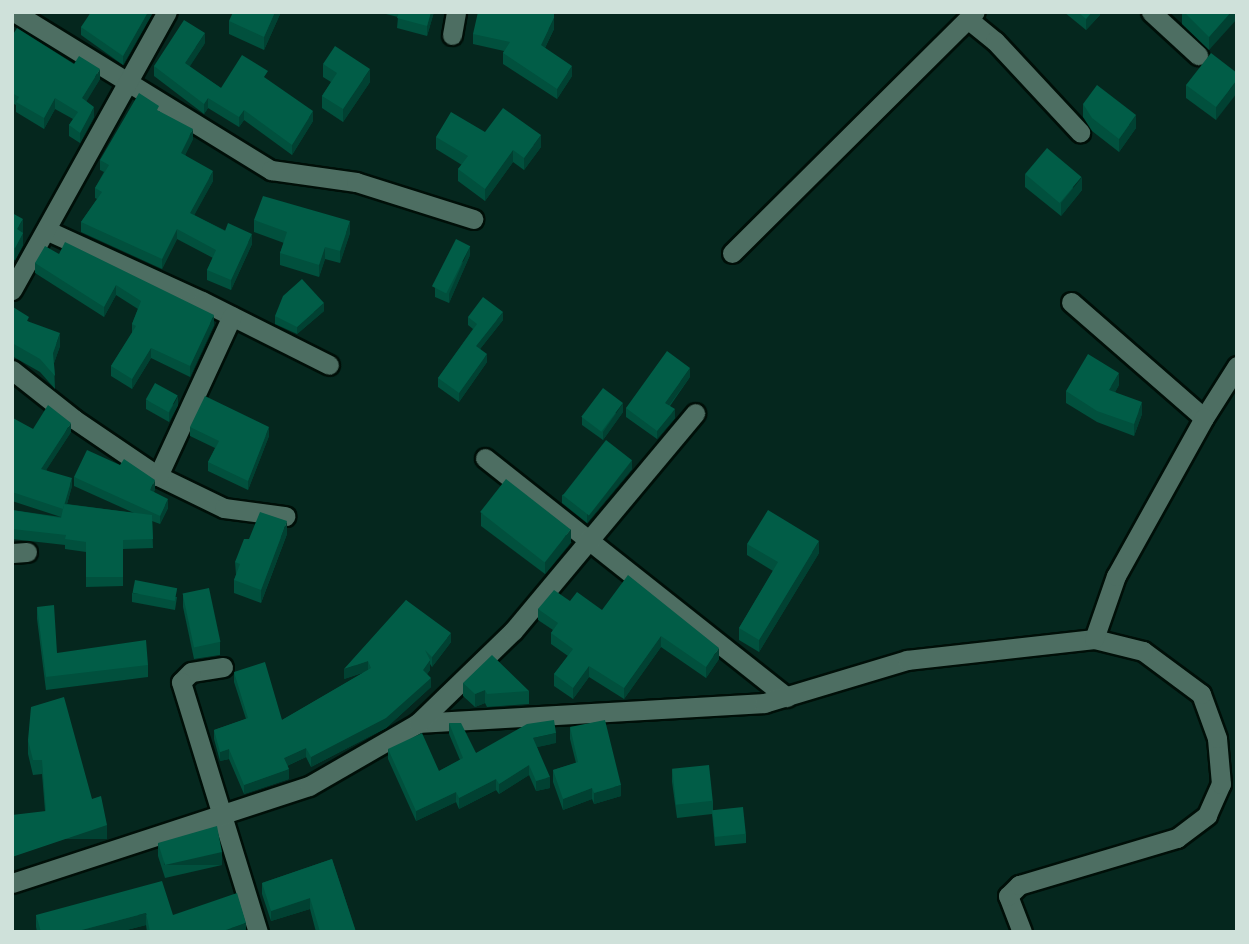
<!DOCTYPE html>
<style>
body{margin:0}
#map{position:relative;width:1249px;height:944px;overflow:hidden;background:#05271e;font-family:"Times New Roman",serif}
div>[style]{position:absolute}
.roads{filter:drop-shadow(2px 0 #000f08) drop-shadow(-2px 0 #000f08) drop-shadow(0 2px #000f08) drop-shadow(0 -2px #000f08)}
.street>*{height:19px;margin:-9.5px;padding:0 9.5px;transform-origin:9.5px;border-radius:9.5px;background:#4d6e62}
.wall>*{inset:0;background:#01503d}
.shaded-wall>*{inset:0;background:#014132;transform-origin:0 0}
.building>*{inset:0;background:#015d47;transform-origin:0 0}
span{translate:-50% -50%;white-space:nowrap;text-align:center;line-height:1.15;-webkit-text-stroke:5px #05271e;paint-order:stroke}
.frame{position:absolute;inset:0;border:14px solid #cfe1da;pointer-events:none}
</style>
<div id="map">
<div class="roads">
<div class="street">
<div style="left:14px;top:12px;width:302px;rotate:31.6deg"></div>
<div style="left:271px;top:170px;width:86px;rotate:8deg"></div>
<div style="left:356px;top:182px;width:123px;rotate:17.5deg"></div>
<div style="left:1151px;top:12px;width:64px;rotate:42.5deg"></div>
<div style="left:969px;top:20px;width:33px;rotate:39deg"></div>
<div style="left:995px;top:41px;width:125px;rotate:47deg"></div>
<div style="left:452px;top:35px;width:23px;rotate:-80deg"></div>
<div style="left:46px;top:230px;width:171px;rotate:24.5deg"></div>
<div style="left:202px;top:301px;width:142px;rotate:26.7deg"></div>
<div style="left:732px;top:253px;width:342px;rotate:-44.8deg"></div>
<div style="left:12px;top:290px;width:318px;rotate:-60.9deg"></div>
<div style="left:1071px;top:302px;width:176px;rotate:41.1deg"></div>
<div style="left:1204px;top:418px;width:62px;rotate:-57.6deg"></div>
<div style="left:12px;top:370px;width:79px;rotate:38.3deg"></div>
<div style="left:74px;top:419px;width:102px;rotate:34.2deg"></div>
<div style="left:158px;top:476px;width:73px;rotate:25.9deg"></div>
<div style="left:224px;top:508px;width:62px;rotate:7.5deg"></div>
<div style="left:485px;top:458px;width:385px;rotate:38.4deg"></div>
<div style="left:158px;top:476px;width:176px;rotate:-65.2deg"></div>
<div style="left:12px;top:553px;width:15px;rotate:-4deg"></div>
<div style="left:223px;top:667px;width:32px;rotate:171deg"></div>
<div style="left:191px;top:672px;width:14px;rotate:135deg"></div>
<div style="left:181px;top:682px;width:262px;rotate:72.9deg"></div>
<div style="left:418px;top:723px;width:347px;rotate:-3.3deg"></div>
<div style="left:764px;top:703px;width:149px;rotate:-16.7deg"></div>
<div style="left:907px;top:660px;width:188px;rotate:-6.4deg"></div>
<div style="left:12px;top:883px;width:312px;rotate:-18.1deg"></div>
<div style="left:309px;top:786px;width:126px;rotate:-30deg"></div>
<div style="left:418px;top:723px;width:132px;rotate:-44.1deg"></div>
<div style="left:513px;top:631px;width:284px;rotate:-50.1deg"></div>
<div style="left:1022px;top:932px;width:39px;rotate:-111deg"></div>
<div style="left:1008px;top:896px;width:16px;rotate:-45deg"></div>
<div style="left:1019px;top:885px;width:165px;rotate:-16.6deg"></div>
<div style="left:1177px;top:838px;width:38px;rotate:-37deg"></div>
<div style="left:1207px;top:815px;width:34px;rotate:-66deg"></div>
<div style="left:1221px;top:784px;width:46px;rotate:-95deg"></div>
<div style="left:1217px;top:738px;width:47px;rotate:-110deg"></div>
<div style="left:1201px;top:694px;width:72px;rotate:-143.4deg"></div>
<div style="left:1143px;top:651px;width:50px;rotate:-166.2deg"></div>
<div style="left:1094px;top:639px;width:67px;rotate:-70.8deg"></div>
<div style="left:1116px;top:576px;width:181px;rotate:-60.9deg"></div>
</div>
</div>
<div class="wall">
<div style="clip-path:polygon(153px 12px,123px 65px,81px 35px,81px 27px)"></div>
<div style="clip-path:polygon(281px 12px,264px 50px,229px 34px,229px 21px)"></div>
<div style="clip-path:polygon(378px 12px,434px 12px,427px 36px,397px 28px,398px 17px)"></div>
<div style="clip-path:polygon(1064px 12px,1100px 12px,1100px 15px,1086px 30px)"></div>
<div style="clip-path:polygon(1182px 12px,1237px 12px,1209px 50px,1182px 24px)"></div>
<div style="clip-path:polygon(554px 29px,545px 48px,572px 76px,557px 99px,503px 64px,503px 53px,504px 51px,473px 44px,473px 34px)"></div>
<div style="clip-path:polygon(12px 36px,100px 79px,86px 101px,94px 117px,80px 143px,69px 136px,69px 125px,73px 119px,55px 109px,44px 129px,16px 112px,16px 105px,12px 103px)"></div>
<div style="clip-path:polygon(205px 43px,189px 67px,221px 88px,268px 80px,313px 121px,292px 155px,244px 120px,239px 127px,208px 108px,204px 114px,154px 76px,154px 66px)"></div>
<div style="clip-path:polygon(323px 64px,370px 82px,343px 122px,322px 108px,322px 96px,331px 82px,323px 77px)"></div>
<div style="clip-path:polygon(1237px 73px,1216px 120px,1186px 98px,1186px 85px)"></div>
<div style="clip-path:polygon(1083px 104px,1136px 128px,1119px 152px,1092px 131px,1083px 117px)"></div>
<div style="clip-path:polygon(159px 111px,193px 139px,185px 155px,213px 181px,194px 215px,252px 244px,231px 290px,207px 280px,207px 270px,213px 258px,177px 239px,162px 269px,81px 232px,81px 222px,97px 199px,95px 198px,95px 188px,104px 172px,100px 170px,100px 160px)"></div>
<div style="clip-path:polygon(485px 132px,541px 147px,524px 170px,513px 162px,485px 201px,458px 181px,458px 169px,462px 165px,436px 149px,436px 137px)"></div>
<div style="clip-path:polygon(1025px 174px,1082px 190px,1061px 216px,1025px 187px)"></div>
<div style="clip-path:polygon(12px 213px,23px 232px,23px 245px,15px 260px,12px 259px)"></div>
<div style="clip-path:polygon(254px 220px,350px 233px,340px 263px,325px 259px,319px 277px,280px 265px,280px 253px,284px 243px,254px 232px)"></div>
<div style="clip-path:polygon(59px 254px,214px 325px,190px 377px,151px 358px,132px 389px,111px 376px,111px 366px,132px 333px,132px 324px,138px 309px,116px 295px,104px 317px,35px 273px,35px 263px)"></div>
<div style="clip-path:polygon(470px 255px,449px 303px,435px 297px,435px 288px)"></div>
<div style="clip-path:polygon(12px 309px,60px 346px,54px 363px,55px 389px,40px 372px,12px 356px)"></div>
<div style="clip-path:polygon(324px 311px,297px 334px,275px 324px,275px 316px)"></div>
<div style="clip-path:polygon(468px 317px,503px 320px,480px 349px,487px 362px,459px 402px,438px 387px,438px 378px,473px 329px,468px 325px)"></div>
<div style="clip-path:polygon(690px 377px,670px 406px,675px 418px,657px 439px,626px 417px,626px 408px)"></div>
<div style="clip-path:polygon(1119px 385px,1115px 392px,1142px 414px,1134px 436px,1097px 422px,1066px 403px,1066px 391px)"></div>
<div style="clip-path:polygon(146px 400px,178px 405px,169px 422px,146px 409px)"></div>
<div style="clip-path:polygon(623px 412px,603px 440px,582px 425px,582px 417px)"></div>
<div style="clip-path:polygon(12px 419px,33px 429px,71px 432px,46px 470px,72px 486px,67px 504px,134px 513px,74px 486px,74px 477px,155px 489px,154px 492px,168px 508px,160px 524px,152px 521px,153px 548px,123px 549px,123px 586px,86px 587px,86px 552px,65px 549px,65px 545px,12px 539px,12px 510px,61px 517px,12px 501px)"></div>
<div style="clip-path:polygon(190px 427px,269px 436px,248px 490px,208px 471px,208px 462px,215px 448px,190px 436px)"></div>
<div style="clip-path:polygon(632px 469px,587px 523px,562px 503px,562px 495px)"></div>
<div style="clip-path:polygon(481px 513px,571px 542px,545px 574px,481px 526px)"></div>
<div style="clip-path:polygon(287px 534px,261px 603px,234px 593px,234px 580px,236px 575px,235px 562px)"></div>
<div style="clip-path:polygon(747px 544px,819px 553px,759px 652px,739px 640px,739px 628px,773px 571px,747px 555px)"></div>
<div style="clip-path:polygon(132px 593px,177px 597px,175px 610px,132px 602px)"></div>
<div style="clip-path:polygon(183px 594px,220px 642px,220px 655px,194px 659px,183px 607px)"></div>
<div style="clip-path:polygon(406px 600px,451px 642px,432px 667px,430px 664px,430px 670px,427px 674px,431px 687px,386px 728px,311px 767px,306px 757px,287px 766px,289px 779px,244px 794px,229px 759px,220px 761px,214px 739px,214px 730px,246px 719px,234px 682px,234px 672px,282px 720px,365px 672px,344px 679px)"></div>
<div style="clip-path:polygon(570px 601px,602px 610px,719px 659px,706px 678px,661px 647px,624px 699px,589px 677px,573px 699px,554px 686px,554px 674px,568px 656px,551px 644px,551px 633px,553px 630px,538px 620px,538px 609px)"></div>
<div style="clip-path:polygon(37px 607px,57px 653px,148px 665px,148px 677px,46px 690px,37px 619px)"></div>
<div style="clip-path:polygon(463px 683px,529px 691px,529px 704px,487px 707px,485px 703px,475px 707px,463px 696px)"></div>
<div style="clip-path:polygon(449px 723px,476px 753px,556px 743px,537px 747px,550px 788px,536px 791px,529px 775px,499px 794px,496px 790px,459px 809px,456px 802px,416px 821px,388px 759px,388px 749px,439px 771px,460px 760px,449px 734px)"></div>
<div style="clip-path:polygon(570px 727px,621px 796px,594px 804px,592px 799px,563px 810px,553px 782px,553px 770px,576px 763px,570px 739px)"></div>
<div style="clip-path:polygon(28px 740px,92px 799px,107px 839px,45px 811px,42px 774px,33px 775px,28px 754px)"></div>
<div style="clip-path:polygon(672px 769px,713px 801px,713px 811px,746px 834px,746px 843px,715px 846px,712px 814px,677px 818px,672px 782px)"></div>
<div style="clip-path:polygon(158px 843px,222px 865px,165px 878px,158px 856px)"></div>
<div style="clip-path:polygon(332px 859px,356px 932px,316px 932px,310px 909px,271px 921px,262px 894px,262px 883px)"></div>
<div style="clip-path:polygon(36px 915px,173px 915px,246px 932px,147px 932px,146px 925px,119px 932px,37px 932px,36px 927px)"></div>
</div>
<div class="shaded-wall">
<div style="clip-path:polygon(148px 12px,153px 12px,123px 65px,123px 56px)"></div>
<div style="clip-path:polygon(275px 12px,281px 12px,264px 50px,264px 37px)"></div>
<div style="clip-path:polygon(431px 12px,434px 12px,427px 36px,427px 26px)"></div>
<div style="clip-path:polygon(1092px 12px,1100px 12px,1100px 15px,1086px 30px,1086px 19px)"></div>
<div style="clip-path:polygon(1231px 12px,1237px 12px,1237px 19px,1209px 50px,1209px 37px)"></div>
<div style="clip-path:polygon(554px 18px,554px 29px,541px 56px,541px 45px)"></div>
<div style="clip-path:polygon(205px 33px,205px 43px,185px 74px,185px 63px)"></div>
<div style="clip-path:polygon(572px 66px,572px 76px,557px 99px,557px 89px)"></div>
<div style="clip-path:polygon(100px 69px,100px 79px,82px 109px,82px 98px)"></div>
<div style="clip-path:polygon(370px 69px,370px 82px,343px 122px,343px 109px)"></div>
<div style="clip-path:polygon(1237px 80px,1237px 93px,1216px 120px,1216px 107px)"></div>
<div style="clip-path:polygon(55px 98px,55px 109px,44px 129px,44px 118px)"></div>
<div style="clip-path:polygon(208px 98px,208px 108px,204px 114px,204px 104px)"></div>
<div style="clip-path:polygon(94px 107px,94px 117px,80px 143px,80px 133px)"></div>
<div style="clip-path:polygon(244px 110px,244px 120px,239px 127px,239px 117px)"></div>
<div style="clip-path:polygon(313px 111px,313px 121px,292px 155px,292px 145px)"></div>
<div style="clip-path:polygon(1136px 115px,1136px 128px,1119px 152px,1119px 139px)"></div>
<div style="clip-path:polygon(193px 129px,193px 139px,181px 163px,181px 153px)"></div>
<div style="clip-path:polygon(541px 135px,541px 147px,524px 170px,524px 158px)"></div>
<div style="clip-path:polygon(513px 150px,513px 162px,485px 201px,485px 189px)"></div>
<div style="clip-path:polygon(213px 171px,213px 181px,190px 223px,190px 213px)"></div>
<div style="clip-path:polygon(1082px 177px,1082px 190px,1061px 216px,1061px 203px)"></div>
<div style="clip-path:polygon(23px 219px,23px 232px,17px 241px,17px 229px)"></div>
<div style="clip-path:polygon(350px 221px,350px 233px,340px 263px,340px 251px)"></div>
<div style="clip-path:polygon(177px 229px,177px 239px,162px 269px,162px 259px)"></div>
<div style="clip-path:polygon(23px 233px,23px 245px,15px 260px,15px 248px)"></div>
<div style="clip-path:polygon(252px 234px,252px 244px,231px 290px,231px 280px)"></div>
<div style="clip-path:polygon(470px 246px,470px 255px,449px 303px,449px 294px)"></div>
<div style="clip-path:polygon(325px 247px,325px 259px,319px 277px,319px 265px)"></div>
<div style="clip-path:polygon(116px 285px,116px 295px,104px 317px,104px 307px)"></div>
<div style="clip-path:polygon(324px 303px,324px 311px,297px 334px,297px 327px)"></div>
<div style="clip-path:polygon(503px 312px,503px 320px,476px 354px,476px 346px)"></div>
<div style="clip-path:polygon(214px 315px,214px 325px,190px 377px,190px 366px)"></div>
<div style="clip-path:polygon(60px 333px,60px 346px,53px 366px,53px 353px)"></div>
<div style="clip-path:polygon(151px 348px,151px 358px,132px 389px,132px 379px)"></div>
<div style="clip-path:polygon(487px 354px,487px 362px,459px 402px,459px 393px)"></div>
<div style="clip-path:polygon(690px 368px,690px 377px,665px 411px,665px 403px)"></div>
<div style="clip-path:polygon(1119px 373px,1119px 385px,1109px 402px,1109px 390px)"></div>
<div style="clip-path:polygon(178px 396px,178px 405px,169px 422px,169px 413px)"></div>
<div style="clip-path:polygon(1142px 402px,1142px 414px,1134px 436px,1134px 424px)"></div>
<div style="clip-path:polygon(623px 403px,623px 412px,603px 440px,603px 432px)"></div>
<div style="clip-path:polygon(675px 409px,675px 418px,657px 439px,657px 431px)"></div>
<div style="clip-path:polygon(71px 423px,71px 432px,41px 478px,41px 469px)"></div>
<div style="clip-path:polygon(269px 427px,269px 436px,248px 490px,248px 481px)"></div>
<div style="clip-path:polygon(632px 460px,632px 469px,587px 523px,587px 514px)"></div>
<div style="clip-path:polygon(72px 478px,72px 486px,63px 518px,63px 509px)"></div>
<div style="clip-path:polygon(155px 480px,155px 489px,150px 499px,150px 490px)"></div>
<div style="clip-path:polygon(168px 499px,168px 508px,160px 524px,160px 516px)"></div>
<div style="clip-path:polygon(287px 521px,287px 534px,261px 603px,261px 590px)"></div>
<div style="clip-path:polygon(571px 529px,571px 542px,545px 574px,545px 561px)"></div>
<div style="clip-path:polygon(819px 541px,819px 553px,759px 652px,759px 640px)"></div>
<div style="clip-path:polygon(451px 633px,451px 642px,432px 667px,432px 657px)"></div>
<div style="clip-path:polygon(661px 636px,661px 647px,624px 699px,624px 688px)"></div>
<div style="clip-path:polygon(719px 648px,719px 659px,706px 678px,706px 667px)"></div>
<div style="clip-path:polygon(430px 660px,430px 670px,423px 679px,423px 670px)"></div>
<div style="clip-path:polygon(368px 661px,368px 671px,344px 679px,344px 669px)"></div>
<div style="clip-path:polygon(589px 666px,589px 677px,573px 699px,573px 688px)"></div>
<div style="clip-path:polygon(431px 678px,431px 687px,386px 728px,311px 767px,311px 757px)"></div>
<div style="clip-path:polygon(485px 690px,485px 703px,475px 707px,475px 694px)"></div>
<div style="clip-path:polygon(556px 733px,556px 743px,533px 748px,533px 738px)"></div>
<div style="clip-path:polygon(306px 748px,306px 757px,284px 767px,284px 758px)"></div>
<div style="clip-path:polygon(229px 749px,229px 759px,220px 761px,220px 752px)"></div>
<div style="clip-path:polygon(529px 765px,529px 775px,499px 794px,499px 784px)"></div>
<div style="clip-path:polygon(289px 769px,289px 779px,244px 794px,244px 785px)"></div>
<div style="clip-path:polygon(550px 777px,550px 788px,536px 791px,536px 781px)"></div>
<div style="clip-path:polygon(496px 779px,496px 790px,459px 809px,459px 798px)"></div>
<div style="clip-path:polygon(621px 785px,621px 796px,594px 804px,594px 793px)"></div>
<div style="clip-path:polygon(592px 788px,592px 799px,563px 810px,563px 799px)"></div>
<div style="clip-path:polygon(456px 792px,456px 802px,416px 821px,416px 811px)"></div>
<div style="left:107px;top:825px;width:14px;height:100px;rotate:90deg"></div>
<div style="left:222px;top:852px;width:13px;height:58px;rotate:90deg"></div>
<div style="clip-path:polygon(310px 898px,310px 909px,271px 921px,271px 911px)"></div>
<div style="clip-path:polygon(146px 913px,146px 925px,119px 932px,74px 932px)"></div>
<div style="clip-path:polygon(246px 923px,246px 932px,220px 932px)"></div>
</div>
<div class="building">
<div style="clip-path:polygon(91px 12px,148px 12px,123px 56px,81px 27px)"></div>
<div style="clip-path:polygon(233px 12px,275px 12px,264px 37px,229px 21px)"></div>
<div style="clip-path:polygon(399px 12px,431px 12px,427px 26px,397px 18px)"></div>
<div style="clip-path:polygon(478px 12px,554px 12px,554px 18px,541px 45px,572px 66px,557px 89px,503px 53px,510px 42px,473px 34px)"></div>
<div style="clip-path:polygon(1078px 12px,1092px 12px,1086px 19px)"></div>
<div style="clip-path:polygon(1184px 12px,1231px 12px,1209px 37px)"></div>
<div style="clip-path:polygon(184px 20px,205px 33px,185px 63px,221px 88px,242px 55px,268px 71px,264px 77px,313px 111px,292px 145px,244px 110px,239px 117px,208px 98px,204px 104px,154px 66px)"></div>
<div style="clip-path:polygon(17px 28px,74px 64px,79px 56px,100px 69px,82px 98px,94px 107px,80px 133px,69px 125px,78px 112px,55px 98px,44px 118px,16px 102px,19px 97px,12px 93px,12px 36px)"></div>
<div style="clip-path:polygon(335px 46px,370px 69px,343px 109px,322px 96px,337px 73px,323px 64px)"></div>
<div style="clip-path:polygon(1211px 53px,1237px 73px,1237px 80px,1216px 107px,1186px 85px)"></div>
<div style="clip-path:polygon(1097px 85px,1136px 115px,1119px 139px,1092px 118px,1083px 104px)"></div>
<div style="clip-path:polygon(139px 93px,159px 106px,157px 110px,193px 129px,181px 153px,213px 171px,190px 213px,225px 231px,228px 223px,252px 234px,231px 280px,207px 270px,216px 250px,177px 229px,162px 259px,81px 222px,102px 192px,95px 188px,109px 165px,100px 160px)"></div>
<div style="clip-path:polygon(503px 108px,541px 135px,524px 158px,513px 150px,485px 189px,458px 169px,468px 156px,436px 137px,451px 112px,485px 132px)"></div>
<div style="left:1047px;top:148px;width:45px;height:34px;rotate:40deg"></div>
<div style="clip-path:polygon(263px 196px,350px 221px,340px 251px,325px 247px,319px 265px,280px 253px,287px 232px,254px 220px)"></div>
<div style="clip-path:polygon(12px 213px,23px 219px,17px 229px,23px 233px,15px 248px,12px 247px)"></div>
<div style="left:456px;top:239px;width:16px;height:53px;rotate:27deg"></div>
<div style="clip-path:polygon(65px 242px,214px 315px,190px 366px,151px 348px,132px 379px,111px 366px,136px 326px,132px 324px,141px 301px,116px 285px,104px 307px,35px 263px,45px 246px,59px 254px)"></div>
<div style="clip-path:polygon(302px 279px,324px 303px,297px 327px,275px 316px,283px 296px)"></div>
<div style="clip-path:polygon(483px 297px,503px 312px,476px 346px,487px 354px,459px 393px,438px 378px,477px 324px,468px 317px)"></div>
<div style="clip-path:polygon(13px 307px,29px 317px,27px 321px,60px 333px,53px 353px,55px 376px,40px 359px,12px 343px)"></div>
<div style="clip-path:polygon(667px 351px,690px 368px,665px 403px,675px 409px,657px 431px,626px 408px)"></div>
<div style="clip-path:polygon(1088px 354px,1119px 373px,1109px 390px,1142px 402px,1134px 424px,1097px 411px,1066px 391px)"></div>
<div style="left:155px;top:383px;width:26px;height:19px;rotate:29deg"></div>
<div style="left:603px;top:388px;width:25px;height:36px;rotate:37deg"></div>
<div style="clip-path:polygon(205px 396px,269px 427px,248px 481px,208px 462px,219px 441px,190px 427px)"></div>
<div style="clip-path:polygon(48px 405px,71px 423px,41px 469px,72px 478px,63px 509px,12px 492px,12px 419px,13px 418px,33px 429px)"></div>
<div style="left:606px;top:440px;width:33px;height:70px;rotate:38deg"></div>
<div style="clip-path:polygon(87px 450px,120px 465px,124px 459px,155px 480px,150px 490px,168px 499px,160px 516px,74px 477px)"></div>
<div style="left:506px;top:479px;width:82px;height:42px;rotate:38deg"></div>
<div style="clip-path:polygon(64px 504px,152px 515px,153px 539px,123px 540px,123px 577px,86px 577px,86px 542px,65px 539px,66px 535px,12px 529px,12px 510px,61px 518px)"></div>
<div style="clip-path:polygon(768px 510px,819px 541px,759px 640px,739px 628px,778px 562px,747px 544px)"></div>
<div style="clip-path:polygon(260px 512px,287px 521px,261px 590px,234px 580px,240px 564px,235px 562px,244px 539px,249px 539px)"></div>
<div style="clip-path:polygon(628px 575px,719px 648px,706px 667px,661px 636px,624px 688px,589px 666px,573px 688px,554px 674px,573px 649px,551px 633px,558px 623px,538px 609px,554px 590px,570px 601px,577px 592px,602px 610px)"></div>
<div style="left:135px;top:580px;width:43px;height:13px;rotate:11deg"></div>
<div style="left:209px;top:588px;width:55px;height:27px;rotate:78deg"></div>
<div style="clip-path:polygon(406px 600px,451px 633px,432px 657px,425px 650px,430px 660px,423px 670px,431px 678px,386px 718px,311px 757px,306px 748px,284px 758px,289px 769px,244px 785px,229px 749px,220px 752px,214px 730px,248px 718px,234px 672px,265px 662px,282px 720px,371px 668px,368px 661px,344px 669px)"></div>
<div style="clip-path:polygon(54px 605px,57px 653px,146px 640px,148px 665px,46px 677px,37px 607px)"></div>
<div style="clip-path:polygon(492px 655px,529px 691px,487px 694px,485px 690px,475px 694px,463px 683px)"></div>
<div style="clip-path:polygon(64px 697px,92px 799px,101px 796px,107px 825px,12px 857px,12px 815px,46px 811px,42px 760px,33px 760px,28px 740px,31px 707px)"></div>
<div style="clip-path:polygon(554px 720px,556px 733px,533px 738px,550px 777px,536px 781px,529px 765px,499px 784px,496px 779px,459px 798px,456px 792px,416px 811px,388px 749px,422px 733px,439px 771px,463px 758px,449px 723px,461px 723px,476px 753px,527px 724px)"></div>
<div style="clip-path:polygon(605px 720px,621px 785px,594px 793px,592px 788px,563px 799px,553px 770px,578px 762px,570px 727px)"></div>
<div style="left:709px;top:765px;width:36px;height:37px;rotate:84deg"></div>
<div style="left:743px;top:807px;width:27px;height:31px;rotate:84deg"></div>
<div style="clip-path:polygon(217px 826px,222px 852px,165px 865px,158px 843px)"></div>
<div style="clip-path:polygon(332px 859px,356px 932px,320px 932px,310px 898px,271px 911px,262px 883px)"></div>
<div style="clip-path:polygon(162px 881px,173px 915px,237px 893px,246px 923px,220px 932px,150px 932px,146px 913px,74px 932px,41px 932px,36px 915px)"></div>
</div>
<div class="frame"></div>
</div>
